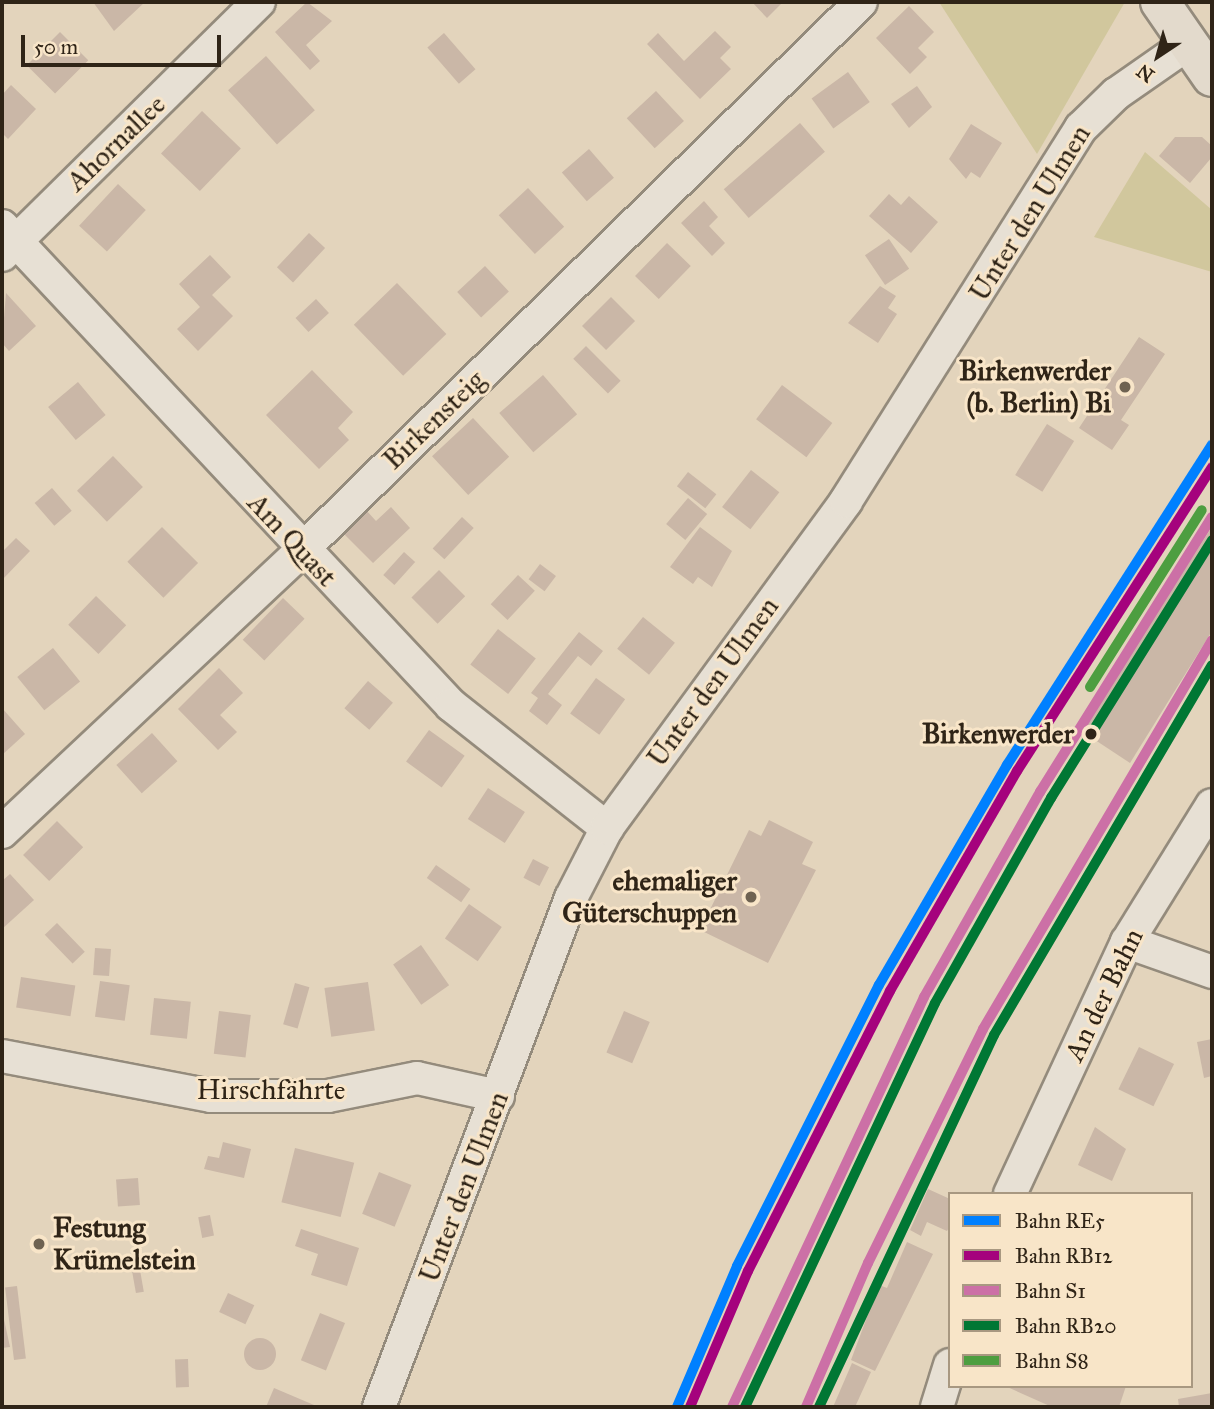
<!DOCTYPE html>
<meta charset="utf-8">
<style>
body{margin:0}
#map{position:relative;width:1214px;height:1409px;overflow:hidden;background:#e3d4bc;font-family:"IM FELL Great Primer",serif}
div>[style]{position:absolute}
.green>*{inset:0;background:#d1c79d}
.building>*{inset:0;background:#cab7a7;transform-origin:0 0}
.round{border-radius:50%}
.roads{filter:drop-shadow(2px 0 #948b7c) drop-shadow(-2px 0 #948b7c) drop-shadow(0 2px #948b7c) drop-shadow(0 -2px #948b7c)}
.minor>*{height:32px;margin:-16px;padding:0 16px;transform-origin:16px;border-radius:16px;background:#e7e0d4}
.major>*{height:38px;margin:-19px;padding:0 19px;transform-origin:19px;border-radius:19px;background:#e3dacc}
.rail-1>*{height:10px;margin:-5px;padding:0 5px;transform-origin:5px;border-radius:5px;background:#0080ff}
.rail-2>*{height:10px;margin:-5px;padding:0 5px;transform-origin:5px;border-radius:5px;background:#a5027d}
.rail-3>*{height:10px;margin:-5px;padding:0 5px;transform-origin:5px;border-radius:5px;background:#cc70a6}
.rail-4>*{height:10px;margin:-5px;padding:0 5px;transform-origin:5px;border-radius:5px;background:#007734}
.rail-5>*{height:10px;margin:-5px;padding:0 5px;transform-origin:5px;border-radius:5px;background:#4d9e40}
.dots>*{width:19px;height:19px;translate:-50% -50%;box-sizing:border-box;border:4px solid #f8e5c8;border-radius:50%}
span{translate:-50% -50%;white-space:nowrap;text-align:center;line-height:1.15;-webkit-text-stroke:6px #f8e5c8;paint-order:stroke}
.street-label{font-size:28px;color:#2f2417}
.poi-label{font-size:28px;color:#2f2417;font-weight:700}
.right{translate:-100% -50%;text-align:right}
.left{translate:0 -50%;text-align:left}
.stop-label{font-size:28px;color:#2f2417;font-weight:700}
.frame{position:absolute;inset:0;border:4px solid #2f2417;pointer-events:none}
.legend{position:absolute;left:948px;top:1192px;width:245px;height:196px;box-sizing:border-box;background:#f8e5c8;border:2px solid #a89881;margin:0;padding:9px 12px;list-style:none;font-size:21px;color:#2f2417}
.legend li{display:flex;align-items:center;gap:14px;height:35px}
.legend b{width:35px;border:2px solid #a89881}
.north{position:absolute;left:1123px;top:21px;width:70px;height:70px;-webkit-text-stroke:5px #f8e5c8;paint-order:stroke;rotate:216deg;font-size:19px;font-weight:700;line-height:28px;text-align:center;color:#2f2417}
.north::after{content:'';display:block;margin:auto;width:24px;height:32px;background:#2f2417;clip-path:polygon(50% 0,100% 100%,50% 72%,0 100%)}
.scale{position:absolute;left:21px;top:35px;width:200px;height:32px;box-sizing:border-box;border:4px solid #2f2417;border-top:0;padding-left:9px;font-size:21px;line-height:24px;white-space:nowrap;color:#2f2417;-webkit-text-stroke:5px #f8e5c8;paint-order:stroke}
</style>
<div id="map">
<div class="green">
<div style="clip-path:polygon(939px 2px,1125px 2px,1037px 154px)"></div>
<div style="clip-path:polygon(1145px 152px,1212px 210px,1212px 272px,1094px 237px)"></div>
</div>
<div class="building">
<div style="clip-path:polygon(93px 2px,145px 2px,114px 31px)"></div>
<div style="clip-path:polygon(307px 2px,332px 21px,306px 45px,320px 61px,310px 70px,275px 32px)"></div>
<div style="clip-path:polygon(752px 2px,783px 2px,767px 18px)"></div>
<div style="clip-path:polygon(909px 6px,934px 32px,918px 48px,927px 57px,910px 74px,876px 38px)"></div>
<div style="clip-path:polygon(715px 31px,731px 47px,720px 58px,731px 69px,700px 99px,647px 44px,658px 33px,684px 61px)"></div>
<div style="left:60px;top:32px;width:40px;height:47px;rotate:45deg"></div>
<div style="left:444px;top:33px;width:48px;height:22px;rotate:49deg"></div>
<div style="left:266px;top:56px;width:73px;height:51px;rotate:48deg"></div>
<div style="left:848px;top:72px;width:37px;height:45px;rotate:54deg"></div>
<div style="clip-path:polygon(11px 85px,36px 109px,8px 139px,2px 133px,2px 95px)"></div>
<div style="clip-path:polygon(917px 86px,932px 107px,909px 128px,891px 104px)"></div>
<div style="left:656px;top:91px;width:41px;height:40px;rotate:47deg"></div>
<div style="left:202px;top:111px;width:54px;height:59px;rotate:44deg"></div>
<div style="left:800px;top:123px;width:38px;height:101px;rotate:49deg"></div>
<div style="clip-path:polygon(971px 124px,1002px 143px,980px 178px,971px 172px,966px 179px,949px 159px)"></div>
<div style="clip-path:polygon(1175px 137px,1202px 137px,1212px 146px,1212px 157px,1190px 183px,1159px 156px)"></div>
<div style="left:589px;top:149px;width:38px;height:36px;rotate:49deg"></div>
<div style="left:118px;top:184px;width:38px;height:57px;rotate:43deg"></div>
<div style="left:528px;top:188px;width:53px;height:40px;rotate:47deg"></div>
<div style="clip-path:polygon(889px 194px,901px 205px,909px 196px,938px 222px,911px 253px,869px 216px)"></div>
<div style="clip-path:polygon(704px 201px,718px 217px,709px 226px,725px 243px,712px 256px,681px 223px)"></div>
<div style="left:309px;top:233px;width:22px;height:47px;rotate:43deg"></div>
<div style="left:889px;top:239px;width:36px;height:29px;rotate:56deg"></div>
<div style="left:667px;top:243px;width:33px;height:46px;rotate:44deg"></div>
<div style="clip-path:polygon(210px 255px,231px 277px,212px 295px,233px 316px,198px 351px,177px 329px,200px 307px,179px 284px)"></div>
<div style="left:485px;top:266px;width:35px;height:38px;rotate:47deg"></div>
<div style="left:397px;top:283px;width:71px;height:60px;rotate:46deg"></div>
<div style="clip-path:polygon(880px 286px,896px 296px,888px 308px,897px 314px,878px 343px,848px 323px)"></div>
<div style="clip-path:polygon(6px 293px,36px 326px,9px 351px,2px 343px)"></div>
<div style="left:611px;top:297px;width:34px;height:41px;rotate:45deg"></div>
<div style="left:316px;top:299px;width:19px;height:28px;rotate:47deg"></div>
<div style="clip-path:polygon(1139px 337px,1165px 354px,1121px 420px,1129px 425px,1112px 450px,1079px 428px)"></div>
<div style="left:586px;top:346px;width:49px;height:18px;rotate:45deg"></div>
<div style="clip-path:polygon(312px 370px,353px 412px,338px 428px,349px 440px,319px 469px,266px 415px)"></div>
<div style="left:543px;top:375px;width:52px;height:58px;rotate:49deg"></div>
<div style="left:78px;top:382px;width:43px;height:39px;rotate:50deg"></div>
<div style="left:782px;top:385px;width:63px;height:43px;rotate:37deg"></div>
<div style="left:473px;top:418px;width:53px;height:56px;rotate:47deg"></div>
<div style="left:1047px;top:424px;width:32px;height:60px;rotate:32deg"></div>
<div style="left:113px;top:456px;width:43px;height:50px;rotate:46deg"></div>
<div style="left:751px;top:470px;width:36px;height:47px;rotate:38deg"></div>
<div style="left:688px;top:472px;width:36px;height:18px;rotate:38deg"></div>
<div style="left:52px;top:488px;width:30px;height:23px;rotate:49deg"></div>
<div style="left:688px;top:498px;width:25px;height:34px;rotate:40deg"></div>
<div style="clip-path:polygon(391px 507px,410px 528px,373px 563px,344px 534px,366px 510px,376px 521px)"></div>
<div style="left:462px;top:517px;width:16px;height:43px;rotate:43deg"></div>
<div style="left:162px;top:527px;width:51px;height:49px;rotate:45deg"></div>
<div style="clip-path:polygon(700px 527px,732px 551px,712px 587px,698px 577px,693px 584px,670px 567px)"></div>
<div style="clip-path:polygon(1212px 527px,1212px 631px,1130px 763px,1080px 730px)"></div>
<div style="clip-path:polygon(16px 538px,30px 551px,2px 580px,2px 552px)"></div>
<div style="left:404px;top:552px;width:15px;height:31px;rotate:42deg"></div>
<div style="left:540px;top:564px;width:20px;height:19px;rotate:37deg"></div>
<div style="left:439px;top:570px;width:37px;height:39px;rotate:45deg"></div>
<div style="left:518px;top:575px;width:23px;height:40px;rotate:43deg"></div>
<div style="left:96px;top:596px;width:42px;height:40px;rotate:44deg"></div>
<div style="left:283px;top:598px;width:30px;height:58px;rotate:44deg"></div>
<div style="left:643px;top:617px;width:41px;height:41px;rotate:39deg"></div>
<div style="left:498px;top:629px;width:48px;height:45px;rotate:38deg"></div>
<div style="clip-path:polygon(579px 632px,603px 651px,591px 666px,578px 656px,548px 694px,562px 705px,547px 725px,529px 711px,538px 698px,531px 693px)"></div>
<div style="left:53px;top:648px;width:43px;height:46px;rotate:51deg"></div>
<div style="clip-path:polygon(219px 668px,243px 693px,220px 715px,237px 732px,218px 750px,178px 709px)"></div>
<div style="left:596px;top:678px;width:36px;height:44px;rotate:36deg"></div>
<div style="left:368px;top:681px;width:33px;height:36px;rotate:41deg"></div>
<div style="clip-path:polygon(2px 708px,25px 734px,2px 755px)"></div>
<div style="left:429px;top:730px;width:44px;height:39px;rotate:36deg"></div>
<div style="left:152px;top:733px;width:38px;height:48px;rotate:48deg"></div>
<div style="left:488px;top:788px;width:44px;height:37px;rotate:33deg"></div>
<div style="clip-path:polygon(769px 820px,813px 842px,802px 864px,816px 870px,768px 963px,700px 930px,749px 830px,761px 836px)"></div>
<div style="left:57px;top:821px;width:37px;height:48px;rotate:45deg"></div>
<div style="left:533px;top:859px;width:18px;height:21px;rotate:27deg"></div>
<div style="left:436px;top:865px;width:42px;height:16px;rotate:35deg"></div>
<div style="clip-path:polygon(10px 874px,34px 900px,2px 929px,2px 881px)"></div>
<div style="left:469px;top:904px;width:40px;height:42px;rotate:35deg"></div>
<div style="left:57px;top:923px;width:40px;height:17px;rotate:46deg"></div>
<div style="left:421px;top:945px;width:49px;height:34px;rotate:55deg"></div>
<div style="left:95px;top:948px;width:16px;height:27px;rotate:4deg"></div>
<div style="left:21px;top:977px;width:55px;height:31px;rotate:9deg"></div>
<div style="left:100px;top:981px;width:30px;height:36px;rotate:8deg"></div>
<div style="left:368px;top:982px;width:49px;height:44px;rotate:82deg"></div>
<div style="left:295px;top:983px;width:15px;height:43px;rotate:16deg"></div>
<div style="left:154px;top:998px;width:37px;height:37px;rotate:6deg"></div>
<div style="left:219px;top:1011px;width:32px;height:43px;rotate:7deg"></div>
<div style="left:624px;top:1011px;width:28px;height:45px;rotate:23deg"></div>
<div style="clip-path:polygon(1212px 1039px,1212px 1076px,1204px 1078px,1197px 1042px)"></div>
<div style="left:1139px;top:1047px;width:39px;height:47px;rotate:26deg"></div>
<div style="clip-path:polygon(1095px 1127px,1126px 1149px,1112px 1181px,1078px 1165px)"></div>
<div style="clip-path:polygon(223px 1142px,251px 1149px,244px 1178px,204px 1169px,208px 1156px,219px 1158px)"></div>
<div style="left:295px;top:1148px;width:61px;height:56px;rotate:14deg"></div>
<div style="left:379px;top:1172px;width:35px;height:45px;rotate:22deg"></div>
<div style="left:138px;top:1178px;width:27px;height:22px;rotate:86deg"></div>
<div style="clip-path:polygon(928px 1189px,950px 1199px,950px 1226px,947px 1231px,927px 1222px,921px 1236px,910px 1230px)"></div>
<div style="left:210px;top:1215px;width:21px;height:12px;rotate:79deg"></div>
<div style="clip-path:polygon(301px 1229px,359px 1248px,347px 1286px,311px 1275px,318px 1254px,295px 1246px)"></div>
<div style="clip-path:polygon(907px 1242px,933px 1254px,875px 1371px,851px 1360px,879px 1285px,887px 1288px)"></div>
<div style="left:140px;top:1270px;width:22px;height:8px;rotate:80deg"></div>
<div style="left:17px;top:1286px;width:73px;height:12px;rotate:83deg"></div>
<div style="left:228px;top:1293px;width:29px;height:21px;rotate:25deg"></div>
<div style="clip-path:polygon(2px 1310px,10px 1347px,2px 1348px)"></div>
<div style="left:320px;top:1313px;width:27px;height:51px;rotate:22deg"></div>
<div class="round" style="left:244px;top:1338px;width:32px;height:32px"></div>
<div style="left:188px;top:1359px;width:28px;height:13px;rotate:88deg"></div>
<div style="clip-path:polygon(852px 1363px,871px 1372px,855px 1407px,833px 1407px)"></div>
<div style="clip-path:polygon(1005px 1386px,1126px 1386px,1119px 1407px,1052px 1407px)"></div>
<div style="clip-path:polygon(274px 1388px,314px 1405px,313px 1407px,266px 1407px)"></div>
<div style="clip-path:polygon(1212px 1393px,1212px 1407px,1179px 1407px,1178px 1399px)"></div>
</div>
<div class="roads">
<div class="minor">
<div style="left:2px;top:226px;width:657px;rotate:46.85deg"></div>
<div style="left:451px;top:705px;width:199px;rotate:38.3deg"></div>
<div style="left:2px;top:255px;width:361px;rotate:-44.6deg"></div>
<div style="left:2px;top:832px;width:410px;rotate:-43.2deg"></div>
<div style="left:301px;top:551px;width:784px;rotate:-44.43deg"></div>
<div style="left:1127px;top:942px;width:90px;rotate:19.4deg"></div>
<div style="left:2px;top:1056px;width:213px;rotate:10.8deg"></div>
<div style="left:211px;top:1096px;width:117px"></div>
<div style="left:328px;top:1096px;width:91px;rotate:-11.4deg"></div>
<div style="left:417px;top:1078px;width:83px;rotate:12.5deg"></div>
<div style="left:1010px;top:1194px;width:278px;rotate:-65.1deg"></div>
<div style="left:1127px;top:942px;width:161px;rotate:-58.2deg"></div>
<div style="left:379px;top:1407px;width:544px;rotate:-69.33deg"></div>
<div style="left:571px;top:898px;width:79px;rotate:-62.8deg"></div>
<div style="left:607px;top:828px;width:405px;rotate:-53.8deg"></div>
<div style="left:846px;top:501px;width:441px;rotate:-57.8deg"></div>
<div style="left:1081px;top:128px;width:49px;rotate:-44.2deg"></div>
<div style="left:1116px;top:94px;width:89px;rotate:-34.9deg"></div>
<div style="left:937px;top:1407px;width:44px;rotate:-72.8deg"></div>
</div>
<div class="major">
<div style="left:1160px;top:2px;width:91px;rotate:55.3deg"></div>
</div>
</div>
<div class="rail-1">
<div style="left:677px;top:1407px;width:153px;rotate:-66.9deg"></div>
<div style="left:737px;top:1266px;width:315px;rotate:-63.2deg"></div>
<div style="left:879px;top:985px;width:255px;rotate:-59.8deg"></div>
<div style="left:1007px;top:765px;width:380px;rotate:-57.4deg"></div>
</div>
<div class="rail-2">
<div style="left:690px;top:1407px;width:148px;rotate:-66.9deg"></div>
<div style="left:748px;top:1271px;width:314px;rotate:-63.1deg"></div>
<div style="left:890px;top:991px;width:254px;rotate:-60deg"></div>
<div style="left:1017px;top:771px;width:361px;rotate:-57.3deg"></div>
</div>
<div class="rail-3">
<div style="left:732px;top:1407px;width:453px;rotate:-64.9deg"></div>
<div style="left:924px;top:997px;width:236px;rotate:-60.5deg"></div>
<div style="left:1040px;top:792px;width:324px;rotate:-58deg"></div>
<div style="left:806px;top:1407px;width:157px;rotate:-66.7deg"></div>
<div style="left:868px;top:1263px;width:261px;rotate:-63.8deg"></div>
<div style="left:983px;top:1029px;width:451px;rotate:-59.5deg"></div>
</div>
<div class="rail-4">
<div style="left:745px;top:1407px;width:446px;rotate:-64.8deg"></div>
<div style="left:935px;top:1003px;width:236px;rotate:-60.5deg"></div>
<div style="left:1051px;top:798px;width:304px;rotate:-58deg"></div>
<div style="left:819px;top:1407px;width:411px;rotate:-64.8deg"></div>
<div style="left:994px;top:1035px;width:429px;rotate:-59.5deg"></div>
</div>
<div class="rail-5">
<div style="left:1090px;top:687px;width:209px;rotate:-57.7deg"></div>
</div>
<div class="dots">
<div style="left:1125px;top:387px;background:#6e6251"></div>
<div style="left:1091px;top:734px;background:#2f2417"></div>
<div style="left:751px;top:897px;background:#6e6251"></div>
<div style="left:39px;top:1244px;background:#6e6251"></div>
</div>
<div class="street-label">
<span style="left:116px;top:143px;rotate:-44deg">Ahornallee</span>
<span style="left:1030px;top:213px;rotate:-58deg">Unter den Ulmen</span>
<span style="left:434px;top:420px;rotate:-44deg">Birkensteig</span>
<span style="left:292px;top:540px;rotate:47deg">Am Quast</span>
<span style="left:713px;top:682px;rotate:-54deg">Unter den Ulmen</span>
<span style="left:1104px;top:995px;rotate:-64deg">An der Bahn</span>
<span style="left:271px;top:1090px">Hirschfährte</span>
<span style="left:464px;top:1187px;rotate:-69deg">Unter den Ulmen</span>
</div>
<div class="poi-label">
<span class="right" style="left:1111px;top:387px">Birkenwerder<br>(b. Berlin) Bi</span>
<span class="right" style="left:737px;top:897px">ehemaliger<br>Güterschuppen</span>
<span class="left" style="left:53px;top:1244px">Festung<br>Krümelstein</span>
</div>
<div class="stop-label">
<span class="right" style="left:1074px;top:734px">Birkenwerder</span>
</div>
<div class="frame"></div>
<ul class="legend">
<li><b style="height:9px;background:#0080ff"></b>Bahn RE5</li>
<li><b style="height:9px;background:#a5027d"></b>Bahn RB12</li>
<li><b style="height:9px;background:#cc70a6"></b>Bahn S1</li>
<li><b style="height:9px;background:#007734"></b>Bahn RB20</li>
<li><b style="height:9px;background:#4d9e40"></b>Bahn S8</li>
</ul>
<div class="north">N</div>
<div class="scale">50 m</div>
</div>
